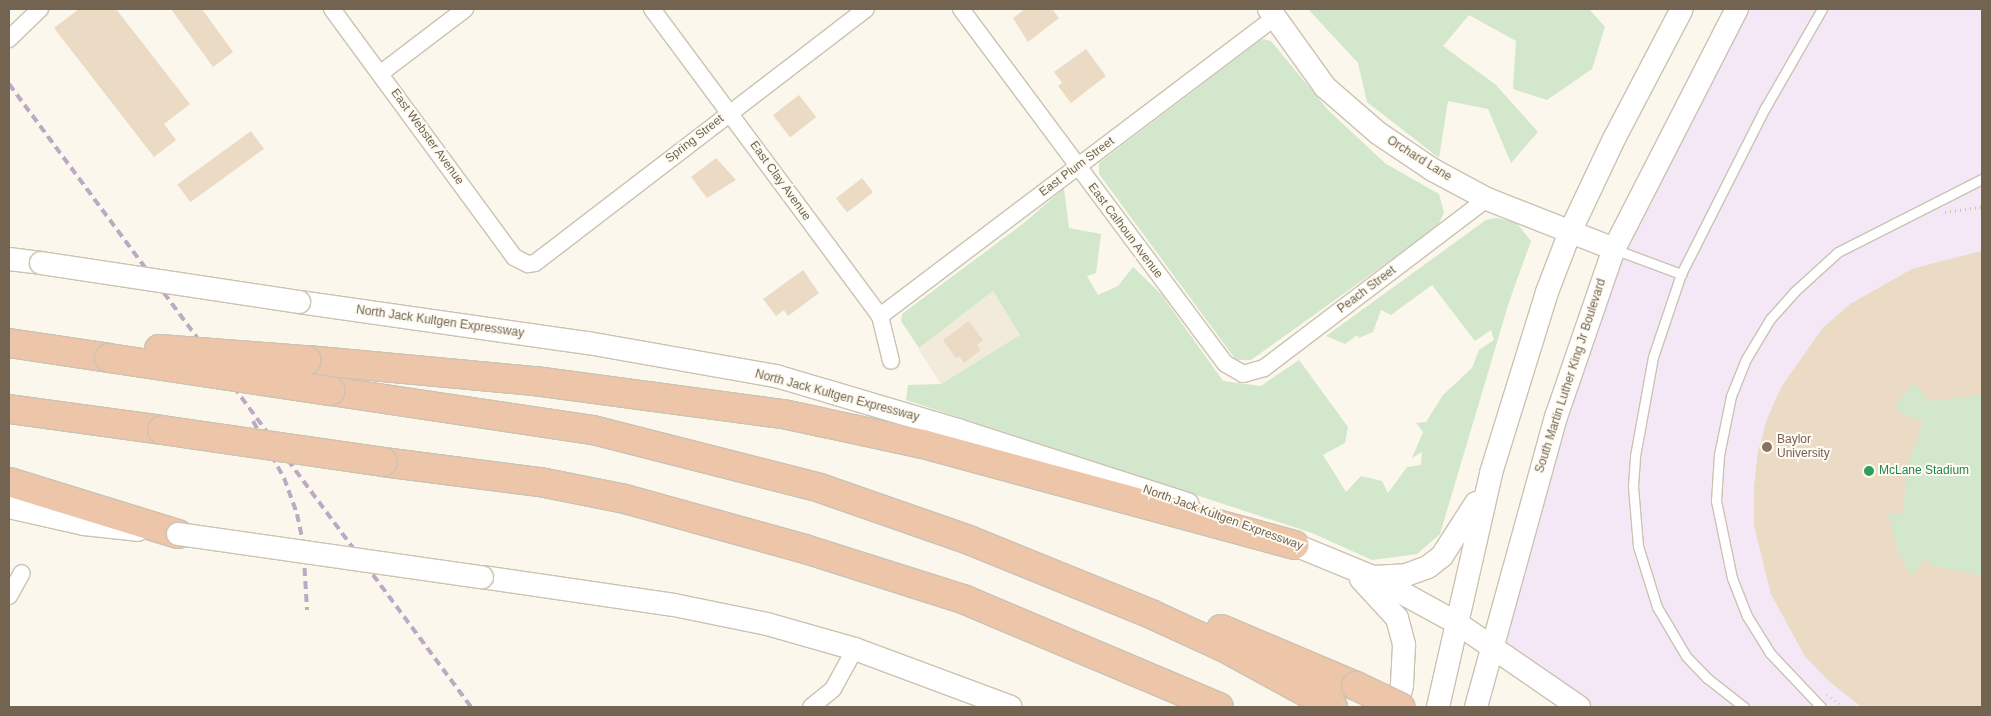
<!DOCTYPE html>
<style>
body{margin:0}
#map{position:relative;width:1991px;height:716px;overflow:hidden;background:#fbf7ec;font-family:Helvetica,sans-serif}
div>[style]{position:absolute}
.residential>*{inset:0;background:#f2eadb}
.education>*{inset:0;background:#f4e8f7}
.green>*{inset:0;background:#d2e7cb}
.building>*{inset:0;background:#ebdac4;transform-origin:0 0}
.path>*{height:2.5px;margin-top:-1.25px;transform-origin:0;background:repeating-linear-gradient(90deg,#d2c0a9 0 1px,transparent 0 5px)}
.roads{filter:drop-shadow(1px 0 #ccc2b2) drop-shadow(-1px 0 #ccc2b2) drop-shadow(0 1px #ccc2b2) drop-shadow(0 -1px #ccc2b2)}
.lane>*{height:9px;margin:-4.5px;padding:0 4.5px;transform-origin:4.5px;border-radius:4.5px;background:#fff}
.street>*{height:16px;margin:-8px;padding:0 8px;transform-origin:8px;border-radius:8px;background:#fff}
.secondary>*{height:22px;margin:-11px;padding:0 11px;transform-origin:11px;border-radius:11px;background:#fff}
.highway>*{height:28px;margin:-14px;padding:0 14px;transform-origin:14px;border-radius:14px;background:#edc6aa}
.rail>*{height:4px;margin-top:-2px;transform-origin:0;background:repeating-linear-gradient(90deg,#bcaac4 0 8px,transparent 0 13px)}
.bridges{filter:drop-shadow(1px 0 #cec2b0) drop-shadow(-1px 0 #cec2b0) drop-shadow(0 1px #cec2b0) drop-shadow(0 -1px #cec2b0)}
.secondary-bridge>*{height:22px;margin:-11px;padding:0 11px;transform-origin:11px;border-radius:11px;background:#fff}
.highway-bridge>*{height:28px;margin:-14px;padding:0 14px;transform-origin:14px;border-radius:14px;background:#edc6aa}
.dots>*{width:14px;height:14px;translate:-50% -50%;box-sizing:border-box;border:2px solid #fdfbf2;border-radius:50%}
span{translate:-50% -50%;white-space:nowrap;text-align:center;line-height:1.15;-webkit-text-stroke:4px #fdfbf2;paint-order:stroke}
.street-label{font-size:12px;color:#736351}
.education-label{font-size:12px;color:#785e54}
.left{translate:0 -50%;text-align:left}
.leisure-label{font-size:12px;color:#27864d}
.frame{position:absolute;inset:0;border:10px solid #736351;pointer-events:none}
</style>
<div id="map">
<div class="residential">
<div style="clip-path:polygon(993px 291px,1020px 335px,941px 384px,918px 349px)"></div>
</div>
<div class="education">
<div style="clip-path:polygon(1737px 9px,1982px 9px,1982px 707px,1575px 707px,1492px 645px,1614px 249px)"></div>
</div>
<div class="green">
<div style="clip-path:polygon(1308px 9px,1589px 9px,1605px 27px,1592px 69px,1547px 100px,1513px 89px,1516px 41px,1469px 15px,1443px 46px,1496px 85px,1538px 132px,1511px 163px,1488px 109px,1448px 101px,1439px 158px,1367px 102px,1358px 63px)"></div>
<div style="clip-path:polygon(1262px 39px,1271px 41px,1328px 110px,1386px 164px,1439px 194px,1444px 212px,1438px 226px,1251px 360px,1236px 360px,1099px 174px,1099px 163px)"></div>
<div style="clip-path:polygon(1064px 188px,1069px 228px,1101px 234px,1096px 273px,1087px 276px,1098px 295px,1118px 286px,1133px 267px,1161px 294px,1223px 381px,1261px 386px,1299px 360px,1348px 427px,1345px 443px,1323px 455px,1346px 492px,1361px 476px,1382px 481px,1388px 493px,1407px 467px,1421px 465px,1422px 452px,1412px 458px,1423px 432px,1416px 423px,1426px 422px,1443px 395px,1472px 368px,1479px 350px,1494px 340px,1491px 330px,1475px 341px,1432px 285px,1391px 315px,1381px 310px,1373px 332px,1359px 338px,1357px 335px,1345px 344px,1326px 336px,1486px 220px,1496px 218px,1516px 222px,1531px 241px,1509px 302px,1440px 534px,1417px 554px,1372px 560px,1312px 533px,906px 400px,908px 385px,941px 384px,1020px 335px,993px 291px,919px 348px,901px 321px,902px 314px,1024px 223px)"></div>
<div style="clip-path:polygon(1982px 251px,1982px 707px,1862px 707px,1830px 682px,1805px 656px,1771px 594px,1754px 525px,1754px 489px,1758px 453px,1767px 419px,1782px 386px,1823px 328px,1850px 305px,1912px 269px)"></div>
</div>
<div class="building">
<div style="clip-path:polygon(79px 9px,116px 9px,190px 104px,164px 124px,176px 140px,154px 157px,54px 28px)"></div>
<div style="clip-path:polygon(171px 9px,202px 9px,233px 52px,213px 67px)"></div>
<div style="clip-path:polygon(1025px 9px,1052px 9px,1059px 18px,1028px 42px,1013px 18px)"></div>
<div style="clip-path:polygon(1086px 49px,1106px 76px,1071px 103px,1058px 86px,1062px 83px,1054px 72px)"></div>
<div style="left:799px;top:95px;width:28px;height:33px;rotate:52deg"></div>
<div style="left:251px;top:131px;width:22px;height:91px;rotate:54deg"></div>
<div style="clip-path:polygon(716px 158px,736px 180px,707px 198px,691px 177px)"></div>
<div style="left:862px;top:178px;width:18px;height:33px;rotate:52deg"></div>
<div style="clip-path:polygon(1982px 251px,1982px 395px,1930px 401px,1914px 383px,1903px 395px,1894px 409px,1923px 423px,1907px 465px,1903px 513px,1888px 514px,1898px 552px,1911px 576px,1924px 560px,1937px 567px,1982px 575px,1982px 707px,1862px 707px,1830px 682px,1805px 656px,1771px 594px,1754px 525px,1754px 489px,1758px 453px,1767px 419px,1782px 386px,1823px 328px,1850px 304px,1912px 269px)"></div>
<div style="clip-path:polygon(803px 270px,819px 293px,788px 316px,784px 310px,776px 316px,763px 299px)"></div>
<div style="clip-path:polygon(969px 321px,983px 340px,977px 345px,981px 350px,964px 363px,959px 356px,956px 358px,943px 340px)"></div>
</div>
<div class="path">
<div style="left:1945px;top:212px;width:37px;rotate:-8deg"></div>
<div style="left:1827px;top:694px;width:21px;rotate:37deg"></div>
</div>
<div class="roads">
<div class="lane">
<div style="left:1614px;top:249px;width:72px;rotate:20.5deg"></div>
<div style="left:1744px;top:707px;width:47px;rotate:-141.9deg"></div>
<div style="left:1707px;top:678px;width:30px;rotate:-134deg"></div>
<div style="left:1686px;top:656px;width:57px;rotate:-120.6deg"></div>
<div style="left:1657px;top:607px;width:64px;rotate:-107.3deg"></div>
<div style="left:1638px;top:546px;width:60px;rotate:-94.8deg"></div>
<div style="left:1633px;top:486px;width:30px;rotate:-86deg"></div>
<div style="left:1635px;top:456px;width:101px;rotate:-79.7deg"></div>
<div style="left:1653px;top:357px;width:88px;rotate:-71.4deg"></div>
<div style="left:1681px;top:274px;width:186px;rotate:-63.2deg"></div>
<div style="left:1765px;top:108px;width:114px;rotate:-60.1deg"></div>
<div style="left:1821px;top:707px;width:74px;rotate:-133.4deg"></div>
<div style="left:1770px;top:653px;width:44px;rotate:-121.9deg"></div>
<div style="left:1747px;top:616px;width:41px;rotate:-111.5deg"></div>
<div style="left:1732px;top:578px;width:79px;rotate:-101.7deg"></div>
<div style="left:1716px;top:501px;width:46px;rotate:-86.3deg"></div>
<div style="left:1719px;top:455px;width:60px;rotate:-78.5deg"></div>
<div style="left:1731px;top:396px;width:40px;rotate:-68deg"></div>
<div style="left:1746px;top:359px;width:47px;rotate:-59deg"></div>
<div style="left:1770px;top:319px;width:36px;rotate:-48deg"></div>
<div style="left:1794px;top:292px;width:59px;rotate:-42.3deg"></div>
<div style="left:1838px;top:252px;width:161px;rotate:-26.9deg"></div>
</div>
<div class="street">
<div style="left:332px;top:9px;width:308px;rotate:53.7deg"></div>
<div style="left:514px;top:257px;width:16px;rotate:27deg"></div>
<div style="left:528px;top:264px;width:7px;rotate:-8deg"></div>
<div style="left:535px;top:263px;width:417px;rotate:-37.5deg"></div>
<div style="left:652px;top:9px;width:382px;rotate:53.4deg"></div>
<div style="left:880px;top:316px;width:46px;rotate:76.3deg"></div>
<div style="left:961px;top:9px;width:443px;rotate:53.3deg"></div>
<div style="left:1226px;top:364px;width:20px;rotate:30deg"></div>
<div style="left:1243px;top:374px;width:22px;rotate:-16deg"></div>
<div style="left:1264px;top:368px;width:280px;rotate:-37.2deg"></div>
<div style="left:9px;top:39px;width:43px;rotate:-44.1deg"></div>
<div style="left:381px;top:73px;width:106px;rotate:-37.3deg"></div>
<div style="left:880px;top:316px;width:495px;rotate:-37.1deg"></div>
<div style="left:9px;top:596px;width:26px;rotate:-61deg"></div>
<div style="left:811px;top:707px;width:28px;rotate:-39deg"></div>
<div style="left:833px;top:689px;width:46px;rotate:-61.2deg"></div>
</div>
<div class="secondary">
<div style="left:1269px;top:9px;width:96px;rotate:54.3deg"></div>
<div style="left:1325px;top:87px;width:70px;rotate:41deg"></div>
<div style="left:1378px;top:133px;width:66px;rotate:33.9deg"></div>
<div style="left:1433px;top:170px;width:61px;rotate:28.2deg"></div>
<div style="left:1487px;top:199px;width:136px;rotate:21.5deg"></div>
<div style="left:9px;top:259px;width:32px;rotate:7deg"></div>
<div style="left:299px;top:302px;width:292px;rotate:8.1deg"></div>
<div style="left:588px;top:343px;width:191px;rotate:10deg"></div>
<div style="left:776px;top:376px;width:190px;rotate:16.5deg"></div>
<div style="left:958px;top:430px;width:241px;rotate:17.9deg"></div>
<div style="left:9px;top:507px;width:77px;rotate:12.8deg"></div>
<div style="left:84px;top:524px;width:54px;rotate:6.3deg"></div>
<div style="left:1278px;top:538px;width:103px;rotate:22.3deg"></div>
<div style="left:1373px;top:577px;width:96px;rotate:28.7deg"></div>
<div style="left:1457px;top:623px;width:148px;rotate:34.5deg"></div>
<div style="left:482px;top:577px;width:194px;rotate:8.3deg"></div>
<div style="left:674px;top:605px;width:95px;rotate:11.5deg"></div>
<div style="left:767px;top:624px;width:91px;rotate:15.9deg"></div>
<div style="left:855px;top:649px;width:166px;rotate:20.4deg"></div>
<div style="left:1373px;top:577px;width:33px;rotate:-3deg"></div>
<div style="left:1406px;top:575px;width:23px;rotate:-20deg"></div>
<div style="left:1428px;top:567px;width:18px;rotate:-38deg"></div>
<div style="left:1442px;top:556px;width:63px;rotate:-57.3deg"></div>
<div style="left:1361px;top:579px;width:53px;rotate:47.3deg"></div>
<div style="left:1397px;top:618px;width:28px;rotate:75deg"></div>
<div style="left:1404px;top:645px;width:40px;rotate:92.9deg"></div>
<div style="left:1402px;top:685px;width:23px;rotate:103deg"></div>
<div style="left:1438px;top:707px;width:240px;rotate:-77.2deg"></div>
<div style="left:1491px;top:473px;width:189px;rotate:-72.8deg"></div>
<div style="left:1547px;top:292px;width:64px;rotate:-69deg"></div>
<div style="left:1570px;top:232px;width:105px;rotate:-64.7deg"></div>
<div style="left:1615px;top:137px;width:144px;rotate:-62.4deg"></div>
<div style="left:1476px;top:707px;width:301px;rotate:-74.6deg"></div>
<div style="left:1556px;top:417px;width:178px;rotate:-71deg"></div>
<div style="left:1614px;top:249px;width:270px;rotate:-62.9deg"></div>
</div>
<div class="highway">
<div style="left:9px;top:343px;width:101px;rotate:8.5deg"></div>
<div style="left:307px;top:360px;width:229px;rotate:5.3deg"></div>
<div style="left:535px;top:381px;width:250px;rotate:7.6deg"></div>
<div style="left:783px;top:414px;width:143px;rotate:12.1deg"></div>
<div style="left:923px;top:444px;width:385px;rotate:15.2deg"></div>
<div style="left:331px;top:391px;width:265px;rotate:8.5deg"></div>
<div style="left:593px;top:430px;width:234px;rotate:14.3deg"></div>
<div style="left:820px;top:488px;width:158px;rotate:19.2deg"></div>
<div style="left:969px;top:540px;width:196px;rotate:22.1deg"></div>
<div style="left:1151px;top:614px;width:81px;rotate:24.7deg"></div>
<div style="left:1225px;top:648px;width:123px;rotate:28.6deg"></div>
<div style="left:9px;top:409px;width:154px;rotate:7.8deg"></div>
<div style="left:383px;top:462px;width:158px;rotate:7.3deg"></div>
<div style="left:540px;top:482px;width:87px;rotate:11.3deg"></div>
<div style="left:625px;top:499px;width:187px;rotate:15.5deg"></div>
<div style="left:805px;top:549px;width:166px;rotate:17.6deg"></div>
<div style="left:963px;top:599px;width:278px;rotate:22.9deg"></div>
<div style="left:9px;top:482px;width:177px;rotate:17.1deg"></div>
<div style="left:1221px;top:629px;width:147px;rotate:22.9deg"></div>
</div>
</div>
<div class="rail">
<div style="left:9px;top:84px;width:776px;rotate:53.44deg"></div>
<div style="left:253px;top:421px;width:65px;rotate:61.5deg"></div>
<div style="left:284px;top:478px;width:38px;rotate:70deg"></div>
<div style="left:297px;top:514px;width:29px;rotate:78deg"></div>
<div style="left:303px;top:542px;width:68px;rotate:86.6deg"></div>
</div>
<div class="bridges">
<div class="secondary-bridge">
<div style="left:41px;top:263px;width:261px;rotate:8.6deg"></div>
<div style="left:178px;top:534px;width:307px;rotate:8.1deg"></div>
</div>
<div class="highway-bridge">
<div style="left:159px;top:349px;width:148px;rotate:4.3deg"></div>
<div style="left:109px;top:358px;width:224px;rotate:8.5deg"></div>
<div style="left:162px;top:430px;width:223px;rotate:8.2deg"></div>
<div style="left:1356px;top:686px;width:49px;rotate:25.5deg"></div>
</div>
</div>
<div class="dots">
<div style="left:1767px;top:447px;background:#8d6e63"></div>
<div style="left:1869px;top:471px;background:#2e9e5b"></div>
</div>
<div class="street-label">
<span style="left:427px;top:137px;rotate:54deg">East Webster Avenue</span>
<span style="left:695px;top:139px;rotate:-38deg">Spring Street</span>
<span style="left:1419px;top:159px;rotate:32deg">Orchard Lane</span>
<span style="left:1077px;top:167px;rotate:-37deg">East Plum Street</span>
<span style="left:780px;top:181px;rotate:54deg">East Clay Avenue</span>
<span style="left:1125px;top:231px;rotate:53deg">East Calhoun Avenue</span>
<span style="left:1367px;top:290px;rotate:-37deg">Peach Street</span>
<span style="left:440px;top:322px;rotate:8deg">North Jack Kultgen Expressway</span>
<span style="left:1571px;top:376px;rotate:-72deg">South Martin Luther King Jr Boulevard</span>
<span style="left:837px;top:396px;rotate:15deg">North Jack Kultgen Expressway</span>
<span style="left:1223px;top:518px;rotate:20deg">North Jack Kultgen Expressway</span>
</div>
<div class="education-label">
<span class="left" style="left:1777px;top:447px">Baylor<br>University</span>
</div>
<div class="leisure-label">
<span class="left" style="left:1879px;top:471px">McLane Stadium</span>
</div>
<div class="frame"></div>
</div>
